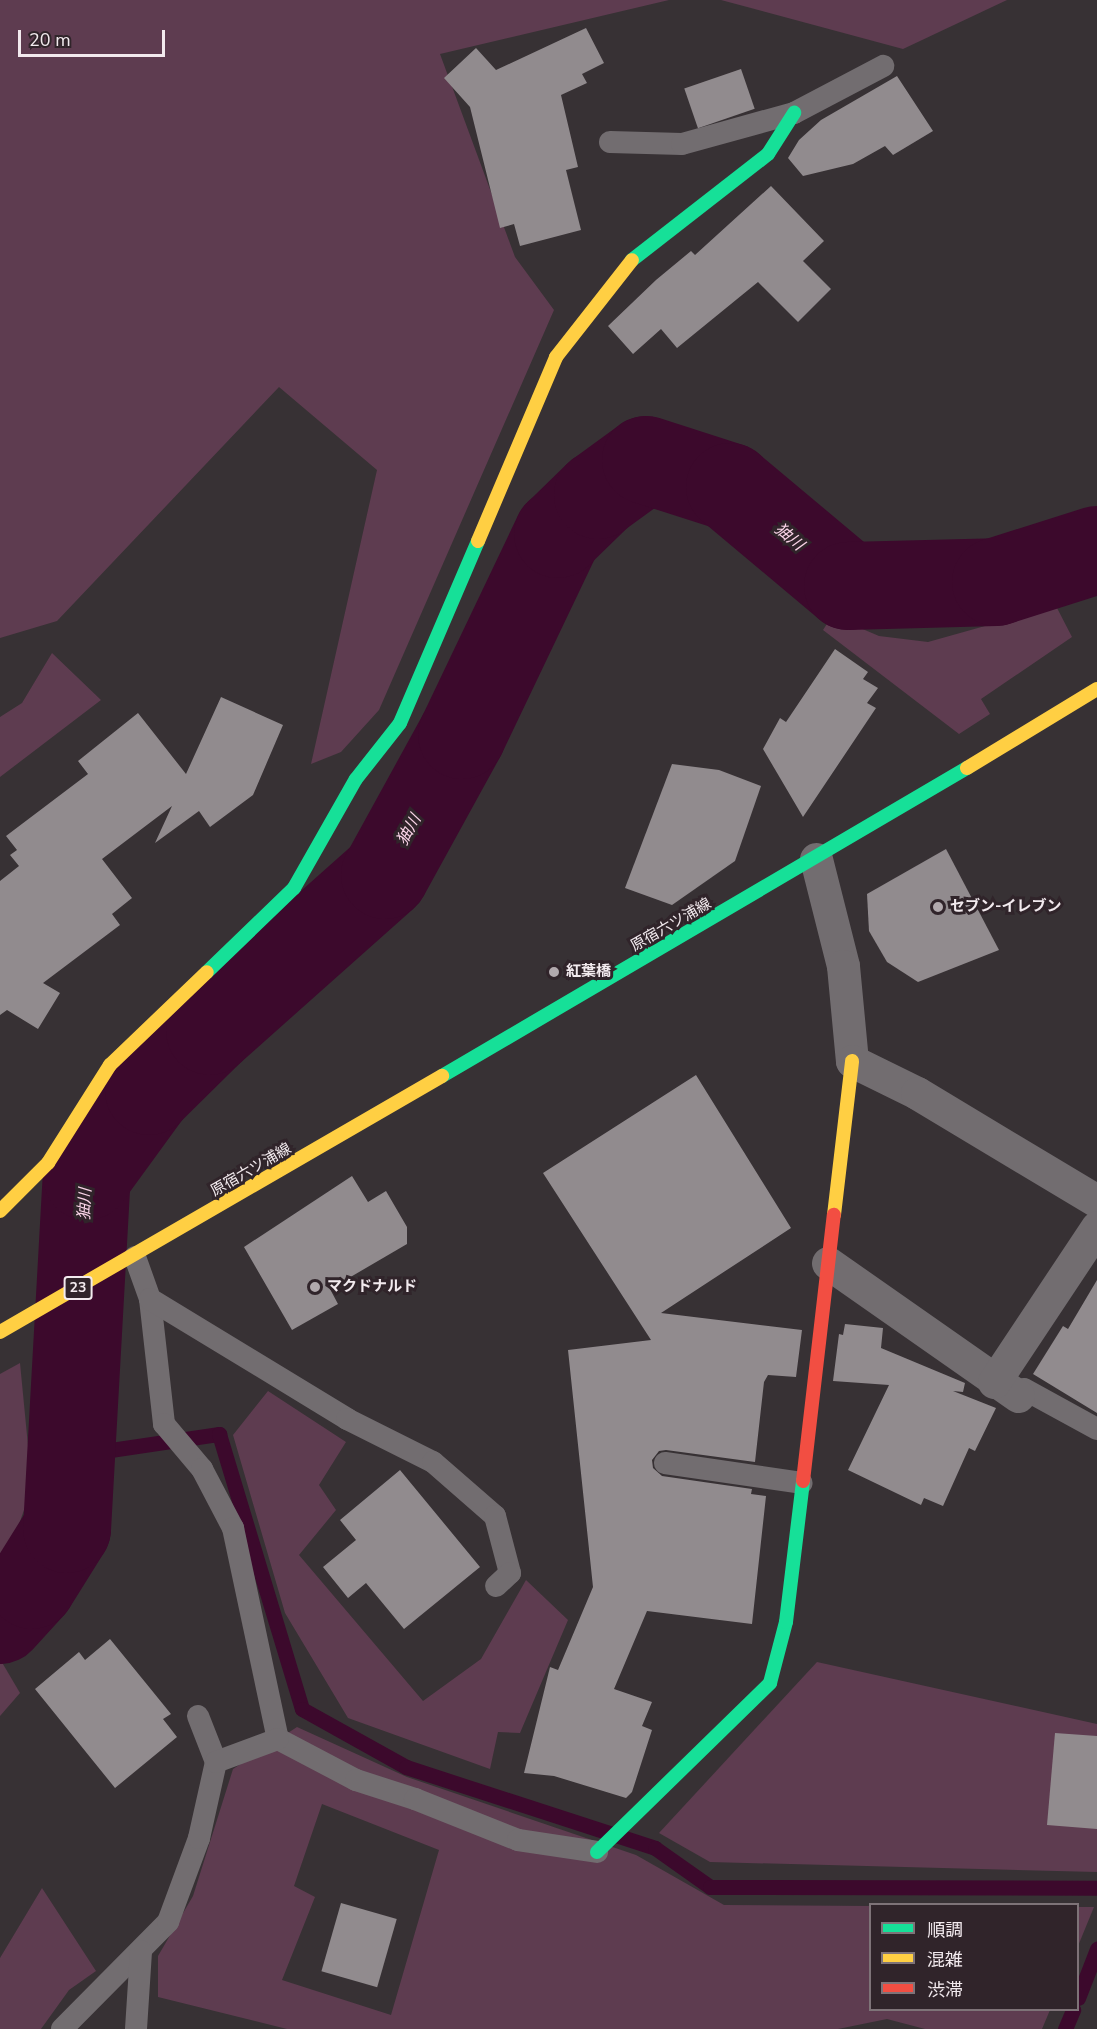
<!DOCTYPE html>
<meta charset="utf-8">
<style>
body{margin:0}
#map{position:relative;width:1097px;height:2029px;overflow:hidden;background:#373134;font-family:"Nunito Sans","Noto Sans JP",sans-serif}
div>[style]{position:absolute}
.green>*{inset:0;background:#5e3c50}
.stream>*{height:15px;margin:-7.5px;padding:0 7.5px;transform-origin:7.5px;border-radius:7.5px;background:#3c092c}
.river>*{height:88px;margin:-44px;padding:0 44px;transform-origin:44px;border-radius:44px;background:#3c092c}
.building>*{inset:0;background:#918b8e;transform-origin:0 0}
.lane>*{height:22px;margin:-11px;padding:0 11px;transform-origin:11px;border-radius:11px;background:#726d70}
.street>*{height:33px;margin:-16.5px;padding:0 16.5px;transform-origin:16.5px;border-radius:16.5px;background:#726d70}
.fast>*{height:14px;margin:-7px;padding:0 7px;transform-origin:7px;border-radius:7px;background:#16e098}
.slow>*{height:14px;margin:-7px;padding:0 7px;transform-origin:7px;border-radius:7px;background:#ffcf43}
.jam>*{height:14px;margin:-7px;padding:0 7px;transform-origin:7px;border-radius:7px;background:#f24e42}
.dots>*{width:16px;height:16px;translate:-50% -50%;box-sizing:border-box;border:3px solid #30242a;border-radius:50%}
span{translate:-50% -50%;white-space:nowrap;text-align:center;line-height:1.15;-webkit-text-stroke:6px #30242a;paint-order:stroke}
.shield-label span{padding:2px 4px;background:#30242a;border:2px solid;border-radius:4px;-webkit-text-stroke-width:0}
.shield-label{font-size:14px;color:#f2eaee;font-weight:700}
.poi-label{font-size:15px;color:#f2eaee;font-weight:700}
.left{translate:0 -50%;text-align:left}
.street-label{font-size:15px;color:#f2eaee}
.water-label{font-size:16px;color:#fbd5e9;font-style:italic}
.legend{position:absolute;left:869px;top:1903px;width:210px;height:108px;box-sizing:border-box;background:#30242a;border:2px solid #7e7378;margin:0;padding:8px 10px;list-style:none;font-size:18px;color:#f2eaee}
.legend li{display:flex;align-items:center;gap:12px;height:30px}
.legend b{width:30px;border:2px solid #7e7378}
.scale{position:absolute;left:18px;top:30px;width:147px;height:27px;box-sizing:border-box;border:3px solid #f2eaee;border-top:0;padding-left:8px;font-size:18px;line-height:21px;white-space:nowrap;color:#f2eaee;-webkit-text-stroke:4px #30242a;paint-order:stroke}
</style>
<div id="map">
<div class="green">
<div style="clip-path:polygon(0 0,669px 0,440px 54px,515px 257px,554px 310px,379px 710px,341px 752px,311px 764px,377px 470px,279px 387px,57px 621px,0 638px)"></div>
<div style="clip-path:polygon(721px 0,1007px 0,903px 49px)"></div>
<div style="clip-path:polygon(1056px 606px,1072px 637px,981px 699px,990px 714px,959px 734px,823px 630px,832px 616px,879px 636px,928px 642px)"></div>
<div style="clip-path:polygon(52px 653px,101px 700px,0 777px,0 717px,22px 703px)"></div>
<div style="clip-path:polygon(20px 1363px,32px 1487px,0 1579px,0 1374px)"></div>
<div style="clip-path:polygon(268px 1391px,346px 1442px,319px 1485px,336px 1510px,299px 1555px,423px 1701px,481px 1659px,526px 1580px,568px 1620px,520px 1733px,498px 1732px,490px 1769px,348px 1718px,285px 1613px,233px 1435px)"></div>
<div style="clip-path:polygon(0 1659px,20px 1693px,0 1716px)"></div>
<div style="clip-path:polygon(817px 1662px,1097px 1724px,1097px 1872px,710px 1862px,659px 1833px)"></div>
<div style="clip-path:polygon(evenodd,297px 1727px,407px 1777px,636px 1855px,724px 1905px,870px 1906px,870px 2010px,1050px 2010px,1042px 2029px,925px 2029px,887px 2019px,838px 2029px,287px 2029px,158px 1997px,158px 1956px,193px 1896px,233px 1769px,297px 1727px,322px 1804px,439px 1850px,391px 2015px,282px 1980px,315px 1897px,294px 1886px,322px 1804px)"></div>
<div style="clip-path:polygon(42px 1888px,96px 1971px,69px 1990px,41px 2029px,0 2029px,0 1958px)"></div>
<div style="clip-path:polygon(1078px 1907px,1094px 1907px,1078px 1946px)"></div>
</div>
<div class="stream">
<div style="left:70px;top:1456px;width:151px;rotate:-8.4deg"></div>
<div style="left:219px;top:1434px;width:287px;rotate:73.2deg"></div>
<div style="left:302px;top:1709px;width:119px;rotate:29.1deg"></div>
<div style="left:406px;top:1767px;width:262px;rotate:18deg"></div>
<div style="left:655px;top:1848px;width:67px;rotate:35.3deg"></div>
<div style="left:710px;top:1887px;width:387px;rotate:0.1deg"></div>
<div style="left:1078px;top:1998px;width:53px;rotate:-68.8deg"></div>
<div style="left:1065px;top:2029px;width:21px;rotate:-67deg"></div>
</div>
<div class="river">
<div style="left:0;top:1620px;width:47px;rotate:-47.6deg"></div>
<div style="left:32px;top:1585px;width:66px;rotate:-58deg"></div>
<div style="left:67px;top:1529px;width:354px;rotate:-86.8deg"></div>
<div style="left:87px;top:1176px;width:105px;rotate:-53.9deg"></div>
<div style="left:149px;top:1091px;width:86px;rotate:-44.5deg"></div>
<div style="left:210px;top:1031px;width:234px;rotate:-41.7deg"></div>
<div style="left:385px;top:875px;width:160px;rotate:-61.2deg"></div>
<div style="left:462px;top:735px;width:223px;rotate:-64.5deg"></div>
<div style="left:558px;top:534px;width:56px;rotate:-44.3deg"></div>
<div style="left:598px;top:495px;width:59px;rotate:-36.1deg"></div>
<div style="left:646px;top:460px;width:88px;rotate:17.8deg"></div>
<div style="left:730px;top:487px;width:154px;rotate:40deg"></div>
<div style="left:848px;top:586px;width:148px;rotate:-1.5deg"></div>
<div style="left:996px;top:582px;width:106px;rotate:-17.6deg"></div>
</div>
<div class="building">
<div style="clip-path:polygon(586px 28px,604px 63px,582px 74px,587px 83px,561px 95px,578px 167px,566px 170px,581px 230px,520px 246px,514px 224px,500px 228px,470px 107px,444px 78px,476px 48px,496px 70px)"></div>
<div style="left:741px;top:69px;width:42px;height:60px;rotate:71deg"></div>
<div style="clip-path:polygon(897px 76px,933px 131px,893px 155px,885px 146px,853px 164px,803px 176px,788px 158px,799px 140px,821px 120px)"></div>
<div style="clip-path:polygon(771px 186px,824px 241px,803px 261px,831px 289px,798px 322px,758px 282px,677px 348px,661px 329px,633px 354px,608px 326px,656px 280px,691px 251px,695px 255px)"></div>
<div style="clip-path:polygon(835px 649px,868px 672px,863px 679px,878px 688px,867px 703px,876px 708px,803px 817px,763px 749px,780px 718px,786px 722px)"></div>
<div style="clip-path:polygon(221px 697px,283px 725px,253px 795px,210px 827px,199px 811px,155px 843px,172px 806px,102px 859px,132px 898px,112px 914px,120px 925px,43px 983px,60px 993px,38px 1029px,7px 1010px,0 1015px,0 881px,19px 866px,10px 855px,17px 850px,6px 836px,88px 774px,78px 761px,138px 713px,186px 774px)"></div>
<div style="clip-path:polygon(672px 764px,719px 770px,761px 786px,735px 861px,672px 905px,625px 888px)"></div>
<div style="clip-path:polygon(946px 849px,999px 950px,918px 982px,887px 962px,869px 931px,867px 894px)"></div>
<div style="clip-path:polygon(696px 1075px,791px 1228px,661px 1313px,802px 1330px,796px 1377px,768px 1375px,764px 1382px,755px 1462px,666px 1450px,659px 1451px,652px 1460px,653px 1468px,662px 1476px,752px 1489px,751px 1494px,766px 1496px,752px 1624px,647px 1611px,614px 1689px,652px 1702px,642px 1726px,652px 1730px,632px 1792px,626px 1798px,554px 1776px,524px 1773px,550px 1667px,558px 1670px,593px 1587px,568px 1350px,651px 1340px,543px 1173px)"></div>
<div style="clip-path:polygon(352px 1176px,368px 1202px,386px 1191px,407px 1227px,407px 1244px,330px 1289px,338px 1304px,292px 1330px,244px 1247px)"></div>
<div style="clip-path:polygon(1097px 1280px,1097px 1413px,1033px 1374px,1063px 1326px,1068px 1329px)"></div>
<div style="clip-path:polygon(845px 1324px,883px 1328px,881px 1348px,965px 1383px,963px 1392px,953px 1391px,996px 1408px,975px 1451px,969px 1448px,943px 1506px,924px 1498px,921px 1505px,848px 1470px,889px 1385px,833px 1381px,839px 1334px,843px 1335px)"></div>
<div style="clip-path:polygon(400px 1470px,480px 1567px,404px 1629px,366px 1583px,348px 1598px,323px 1567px,356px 1540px,340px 1520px)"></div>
<div style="clip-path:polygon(110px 1639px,171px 1714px,163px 1719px,177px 1737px,115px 1788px,35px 1689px,79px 1652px,85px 1660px)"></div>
<div style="clip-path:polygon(1055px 1733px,1097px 1736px,1097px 1829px,1047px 1825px)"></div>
<div style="left:341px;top:1903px;width:58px;height:71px;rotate:16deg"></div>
</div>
<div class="lane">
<div style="left:610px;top:142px;width:72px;rotate:1.6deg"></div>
<div style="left:682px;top:144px;width:116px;rotate:-15.5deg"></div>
<div style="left:794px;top:113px;width:101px;rotate:-27.8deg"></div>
<div style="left:135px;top:1257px;width:45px;rotate:70.3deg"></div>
<div style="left:150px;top:1299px;width:126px;rotate:83.6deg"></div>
<div style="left:164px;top:1424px;width:59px;rotate:49.8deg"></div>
<div style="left:202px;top:1469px;width:67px;rotate:62.3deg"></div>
<div style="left:233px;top:1528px;width:216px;rotate:78deg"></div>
<div style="left:278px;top:1739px;width:88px;rotate:27.7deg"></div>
<div style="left:356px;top:1780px;width:62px;rotate:17.9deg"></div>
<div style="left:415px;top:1799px;width:111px;rotate:21.7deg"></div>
<div style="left:518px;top:1840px;width:80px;rotate:8.6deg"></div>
<div style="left:150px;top:1299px;width:231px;rotate:31.3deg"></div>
<div style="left:347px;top:1419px;width:96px;rotate:26.6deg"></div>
<div style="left:433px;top:1462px;width:82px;rotate:41.1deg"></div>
<div style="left:495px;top:1516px;width:59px;rotate:75.3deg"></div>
<div style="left:510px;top:1573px;width:19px;rotate:137deg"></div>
<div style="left:1018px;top:1396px;width:9px;rotate:-49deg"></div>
<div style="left:1024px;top:1389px;width:83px;rotate:28.7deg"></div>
<div style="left:665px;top:1463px;width:138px;rotate:8.3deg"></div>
<div style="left:198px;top:1716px;width:49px;rotate:68.6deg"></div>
<div style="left:62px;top:2029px;width:151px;rotate:-45.3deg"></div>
<div style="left:168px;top:1922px;width:90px;rotate:-69.7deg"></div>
<div style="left:199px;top:1838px;width:78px;rotate:-77.4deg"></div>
<div style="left:216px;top:1762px;width:66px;rotate:-20.4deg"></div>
<div style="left:136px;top:2029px;width:78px;rotate:-86.3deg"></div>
</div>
<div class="street">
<div style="left:816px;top:859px;width:110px;rotate:75.8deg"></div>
<div style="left:843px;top:966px;width:95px;rotate:84.6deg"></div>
<div style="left:852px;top:1061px;width:72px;rotate:26.2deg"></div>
<div style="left:917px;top:1093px;width:210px;rotate:31deg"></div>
<div style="left:828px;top:1263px;width:232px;rotate:35deg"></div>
<div style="left:994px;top:1382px;width:186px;rotate:-56.4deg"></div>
</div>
<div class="fast">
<div style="left:632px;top:260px;width:172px;rotate:-37.9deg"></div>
<div style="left:768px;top:154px;width:49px;rotate:-57.6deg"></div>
<div style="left:207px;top:972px;width:121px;rotate:-44deg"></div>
<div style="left:294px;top:888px;width:125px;rotate:-60.4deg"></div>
<div style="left:356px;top:779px;width:71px;rotate:-51.8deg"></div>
<div style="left:400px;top:723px;width:198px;rotate:-66.8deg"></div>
<div style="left:442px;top:1076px;width:609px;rotate:-30.4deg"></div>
<div style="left:597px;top:1852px;width:242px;rotate:-44.3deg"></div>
<div style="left:770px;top:1683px;width:63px;rotate:-75.3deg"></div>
<div style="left:786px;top:1622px;width:142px;rotate:-83.1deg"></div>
</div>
<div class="slow">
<div style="left:478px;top:541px;width:200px;rotate:-67deg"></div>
<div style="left:556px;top:357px;width:123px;rotate:-51.9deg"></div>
<div style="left:967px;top:768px;width:152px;rotate:-31.3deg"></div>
<div style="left:0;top:1211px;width:68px;rotate:-45deg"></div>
<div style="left:48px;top:1163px;width:116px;rotate:-57.7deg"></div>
<div style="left:110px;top:1065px;width:134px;rotate:-43.8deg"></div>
<div style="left:834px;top:1215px;width:155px;rotate:-83.3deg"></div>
<div style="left:0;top:1332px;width:511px;rotate:-30.08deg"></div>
</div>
<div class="jam">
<div style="left:803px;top:1481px;width:268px;rotate:-83.4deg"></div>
</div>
<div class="dots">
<div style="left:938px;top:907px;background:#b1a9ad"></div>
<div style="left:554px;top:972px;background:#b1a9ad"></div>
<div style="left:315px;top:1287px;background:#b1a9ad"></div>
</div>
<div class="shield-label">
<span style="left:78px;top:1288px">23</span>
</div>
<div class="poi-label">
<span class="left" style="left:950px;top:907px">セブン-イレブン</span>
<span class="left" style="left:566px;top:972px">紅葉橋</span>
<span class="left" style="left:327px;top:1287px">マクドナルド</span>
</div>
<div class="street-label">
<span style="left:671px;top:925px;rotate:-30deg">原宿六ツ浦線</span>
<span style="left:251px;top:1170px;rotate:-30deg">原宿六ツ浦線</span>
</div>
<div class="water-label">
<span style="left:789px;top:537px;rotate:40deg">㹨川</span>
<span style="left:409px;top:830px;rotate:-61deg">㹨川</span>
<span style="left:85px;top:1204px;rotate:-87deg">㹨川</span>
</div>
<ul class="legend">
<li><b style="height:8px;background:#16e098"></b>順調</li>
<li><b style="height:8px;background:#ffcf43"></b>混雑</li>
<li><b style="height:8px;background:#f24e42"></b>渋滞</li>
</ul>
<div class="scale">20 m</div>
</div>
